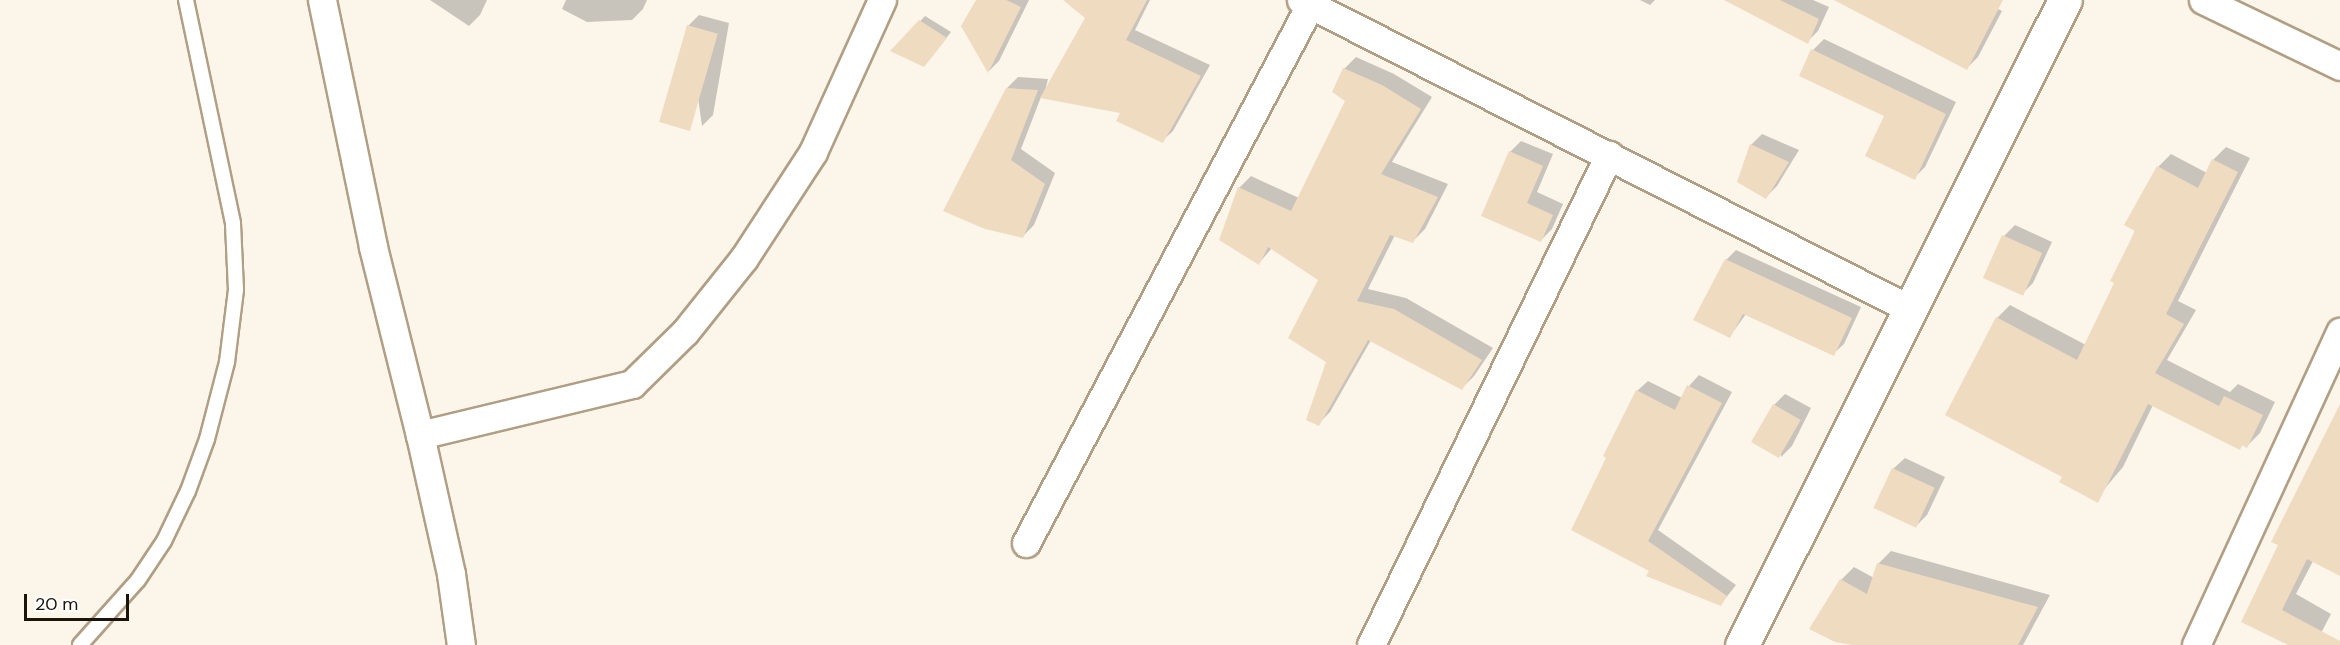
<!DOCTYPE html>
<style>
body{margin:0}
#map{position:relative;width:2340px;height:645px;overflow:hidden;background:#fcf5ea;font-family:"DM Sans",sans-serif}
div>[style]{position:absolute}
.shadow>*{inset:0;background:#0003}
.building>*{inset:0;background:#efdcc0;transform-origin:0 0}
.roads{filter:drop-shadow(2px 0 #b09f84) drop-shadow(-2px 0 #b09f84) drop-shadow(0 2px #b09f84) drop-shadow(0 -2px #b09f84)}
.lane>*{height:14px;margin:-7px;padding:0 7px;transform-origin:7px;border-radius:7px;background:#fff}
.street>*{height:27px;margin:-13.5px;padding:0 13.5px;transform-origin:13.5px;border-radius:13.5px;background:#fff}
.secondary>*{height:33px;margin:-16.5px;padding:0 16.5px;transform-origin:16.5px;border-radius:16.5px;background:#fff}
span{translate:-50% -50%;white-space:nowrap;text-align:center;line-height:1.15;-webkit-text-stroke:6px #fff;paint-order:stroke}
.scale{position:absolute;left:24px;top:594px;width:105px;height:27px;box-sizing:border-box;border:3px solid #1a140a;border-top:0;padding-left:8px;font-size:18px;line-height:21px;white-space:nowrap;color:#1a140a;-webkit-text-stroke:4px #fff;paint-order:stroke}
</style>
<div id="map">
<div class="shadow">
<div style="clip-path:polygon(430px 0,487px 0,480px 15px,469px 26px)"></div>
<div style="clip-path:polygon(566px 0,647px 0,643px 9px,632px 20px,587px 22px,562px 9px)"></div>
<div style="clip-path:polygon(979px 0,1029px 0,999px 61px,989px 71px)"></div>
<div style="clip-path:polygon(1082px 0,1150px 0,1135px 30px,1210px 65px,1173px 131px,1162px 141px,1122px 112px,1041px 97px,1021px 149px,1055px 173px,1034px 225px,1023px 236px,985px 227px,1007px 88px,1018px 77px,1048px 79px,1044px 95px,1087px 17px)"></div>
<div style="clip-path:polygon(1640px 0,1655px 0,1650px 5px)"></div>
<div style="clip-path:polygon(1727px 0,1813px 0,1829px 7px,1818px 31px,1807px 42px)"></div>
<div style="clip-path:polygon(1846px 0,1980px 0,2002px 11px,1978px 57px,1967px 68px)"></div>
<div style="clip-path:polygon(699px 15px,729px 23px,713px 115px,702px 126px,688px 26px)"></div>
<div style="clip-path:polygon(925px 16px,951px 32px,929px 60px,893px 50px)"></div>
<div style="clip-path:polygon(1824px 39px,1956px 102px,1925px 167px,1914px 178px,1886px 116px,1813px 50px)"></div>
<div style="clip-path:polygon(1356px 57px,1394px 74px,1432px 97px,1392px 162px,1448px 184px,1425px 229px,1413px 241px,1395px 235px,1368px 289px,1406px 298px,1493px 348px,1474px 376px,1462px 388px,1371px 340px,1330px 412px,1318px 424px,1328px 361px,1320px 280px,1272px 248px,1259px 263px,1239px 188px,1251px 176px,1299px 198px,1347px 101px,1344px 69px)"></div>
<div style="clip-path:polygon(1762px 134px,1799px 150px,1777px 186px,1766px 197px,1751px 145px)"></div>
<div style="clip-path:polygon(1521px 141px,1553px 154px,1537px 192px,1563px 204px,1552px 229px,1541px 240px,1483px 215px,1510px 152px)"></div>
<div style="clip-path:polygon(2226px 147px,2250px 158px,2178px 301px,2196px 310px,2167px 360px,2230px 392px,2238px 384px,2275px 402px,2260px 433px,2247px 446px,2243px 444px,2240px 448px,2153px 405px,2123px 467px,2095px 500px,2064px 477px,1997px 318px,2010px 305px,2086px 345px,2116px 282px,2158px 167px,2171px 154px,2207px 173px,2213px 160px)"></div>
<div style="clip-path:polygon(2015px 225px,2052px 242px,2033px 283px,2022px 294px,2004px 236px)"></div>
<div style="clip-path:polygon(1736px 250px,1861px 307px,1844px 344px,1833px 354px,1746px 314px,1730px 336px,1726px 260px)"></div>
<div style="clip-path:polygon(1699px 375px,1732px 392px,1658px 530px,1736px 585px,1721px 604px,1573px 530px,1637px 391px,1648px 381px,1682px 398px,1689px 386px)"></div>
<div style="clip-path:polygon(1785px 394px,1811px 408px,1792px 446px,1781px 457px,1774px 405px)"></div>
<div style="clip-path:polygon(2340px 423px,2340px 574px,2313px 561px,2296px 594px,2331px 614px,2319px 637px,2311px 645px,2292px 645px,2243px 621px)"></div>
<div style="clip-path:polygon(1905px 458px,1945px 477px,1927px 515px,1916px 526px,1893px 469px)"></div>
<div style="clip-path:polygon(1891px 551px,2050px 595px,2023px 645px,1860px 645px,1841px 580px,1854px 567px,1874px 578px,1878px 564px)"></div>
</div>
<div class="building">
<div style="clip-path:polygon(976px 0,1006px 0,1021px 7px,988px 73px,961px 26px)"></div>
<div style="clip-path:polygon(1063px 0,1147px 0,1126px 40px,1201px 76px,1163px 143px,1116px 121px,1120px 113px,1040px 98px,1085px 18px)"></div>
<div style="clip-path:polygon(1724px 0,1780px 0,1819px 19px,1808px 44px)"></div>
<div style="clip-path:polygon(1834px 0,2003px 0,1967px 70px)"></div>
<div style="clip-path:polygon(919px 20px,947px 38px,924px 67px,890px 51px)"></div>
<div style="left:687px;top:25px;width:32px;height:101px;rotate:16deg"></div>
<div style="clip-path:polygon(1811px 49px,1946px 114px,1915px 180px,1865px 156px,1884px 116px,1799px 76px)"></div>
<div style="clip-path:polygon(1343px 68px,1382px 85px,1421px 109px,1381px 174px,1438px 197px,1413px 243px,1390px 235px,1357px 301px,1394px 309px,1482px 360px,1462px 390px,1368px 340px,1319px 426px,1306px 420px,1326px 362px,1288px 338px,1318px 280px,1268px 247px,1259px 265px,1219px 240px,1238px 187px,1291px 211px,1345px 101px,1332px 92px)"></div>
<div style="clip-path:polygon(1006px 88px,1038px 90px,1011px 160px,1045px 184px,1023px 238px,985px 229px,943px 211px)"></div>
<div style="clip-path:polygon(1750px 144px,1789px 162px,1766px 199px,1737px 182px)"></div>
<div style="clip-path:polygon(1509px 151px,1543px 166px,1527px 203px,1553px 215px,1541px 242px,1481px 216px)"></div>
<div style="clip-path:polygon(2212px 159px,2238px 172px,2166px 314px,2184px 324px,2155px 373px,2219px 406px,2224px 396px,2263px 415px,2247px 448px,2242px 445px,2240px 450px,2148px 404px,2098px 503px,2059px 482px,2062px 477px,1945px 415px,1996px 317px,2077px 360px,2114px 283px,2110px 281px,2135px 231px,2124px 225px,2157px 166px,2198px 188px)"></div>
<div style="left:2002px;top:235px;width:44px;height:47px;rotate:24deg"></div>
<div style="clip-path:polygon(1725px 259px,1852px 318px,1834px 356px,1743px 314px,1730px 338px,1693px 320px)"></div>
<div style="clip-path:polygon(1687px 385px,1722px 403px,1648px 541px,1727px 596px,1721px 606px,1646px 576px,1649px 571px,1571px 530px,1606px 458px,1603px 456px,1636px 390px,1675px 410px)"></div>
<div style="left:1773px;top:404px;width:32px;height:44px;rotate:30deg"></div>
<div style="clip-path:polygon(2340px 404px,2340px 576px,2307px 559px,2282px 610px,2340px 641px,2340px 645px,2288px 645px,2241px 622px,2278px 545px,2271px 542px)"></div>
<div style="left:1892px;top:468px;width:47px;height:44px;rotate:25deg"></div>
<div style="clip-path:polygon(1877px 563px,2038px 607px,2018px 645px,1852px 645px,1835px 642px,1809px 629px,1840px 579px,1867px 594px)"></div>
</div>
<div class="roads">
<div class="lane">
<div style="left:80px;top:645px;width:87px;rotate:-48.3deg"></div>
<div style="left:138px;top:580px;width:47px;rotate:-56.3deg"></div>
<div style="left:164px;top:541px;width:55px;rotate:-64.4deg"></div>
<div style="left:188px;top:491px;width:55px;rotate:-69.9deg"></div>
<div style="left:207px;top:439px;width:80px;rotate:-75.4deg"></div>
<div style="left:227px;top:362px;width:73px;rotate:-82.9deg"></div>
<div style="left:236px;top:290px;width:67px;rotate:-92.6deg"></div>
<div style="left:233px;top:223px;width:228px;rotate:-101.9deg"></div>
</div>
<div class="street">
<div style="left:322px;top:0;width:252px;rotate:78.3deg"></div>
<div style="left:373px;top:247px;width:194px;rotate:76deg"></div>
<div style="left:420px;top:435px;width:142px;rotate:77.4deg"></div>
<div style="left:451px;top:574px;width:72px;rotate:82deg"></div>
<div style="left:1301px;top:0;width:683px;rotate:26.9deg"></div>
<div style="left:2203px;top:0;width:152px;rotate:25.7deg"></div>
<div style="left:420px;top:435px;width:218px;rotate:-13.5deg"></div>
<div style="left:632px;top:384px;width:74px;rotate:-44.5deg"></div>
<div style="left:685px;top:332px;width:95px;rotate:-51.4deg"></div>
<div style="left:744px;top:258px;width:126px;rotate:-56.9deg"></div>
<div style="left:813px;top:152px;width:167px;rotate:-65.6deg"></div>
<div style="left:1026px;top:543px;width:608px;rotate:-62.17deg"></div>
<div style="left:1371px;top:645px;width:545px;rotate:-64.09deg"></div>
<div style="left:2196px;top:645px;width:345px;rotate:-65.3deg"></div>
</div>
<div class="secondary">
<div style="left:1742px;top:645px;width:721px;rotate:-63.4deg"></div>
</div>
</div>
<div class="scale">20 m</div>
</div>
